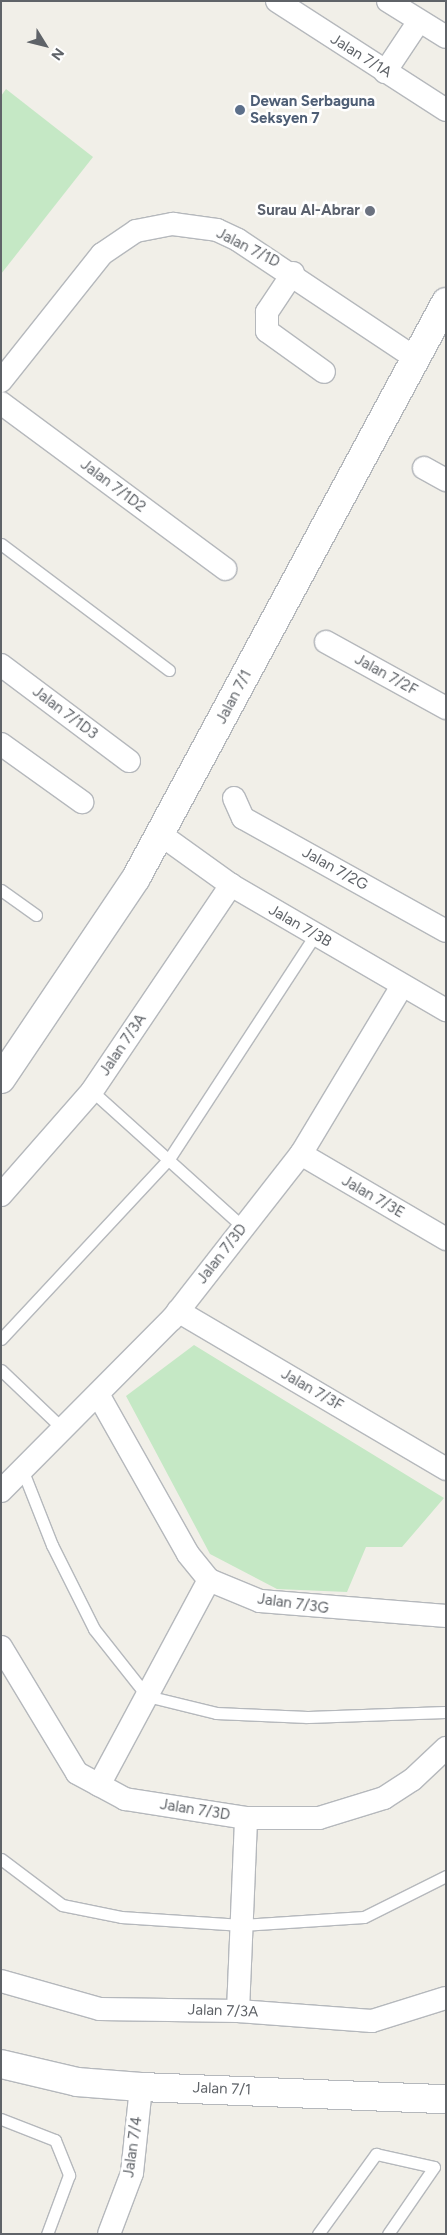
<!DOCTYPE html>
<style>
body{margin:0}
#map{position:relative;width:447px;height:2235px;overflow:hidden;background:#f1efe8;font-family:Figtree,sans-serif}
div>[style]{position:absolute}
.green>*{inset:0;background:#c5e8c5}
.roads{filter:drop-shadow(1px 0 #b5b8bc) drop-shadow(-1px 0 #b5b8bc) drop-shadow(0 1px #b5b8bc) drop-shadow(0 -1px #b5b8bc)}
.service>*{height:11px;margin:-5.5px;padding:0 5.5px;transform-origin:5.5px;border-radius:5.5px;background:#fff}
.minor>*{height:22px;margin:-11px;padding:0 11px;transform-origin:11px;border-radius:11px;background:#fff}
.tertiary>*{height:28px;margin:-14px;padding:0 14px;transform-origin:14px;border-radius:14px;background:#fff}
.dots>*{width:14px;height:14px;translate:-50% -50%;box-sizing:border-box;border:2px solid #fff;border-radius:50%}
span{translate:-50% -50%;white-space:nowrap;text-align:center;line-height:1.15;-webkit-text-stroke:5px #fff;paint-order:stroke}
.street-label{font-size:15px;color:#5f6368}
.service-label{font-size:15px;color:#4e5e75;font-weight:700}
.left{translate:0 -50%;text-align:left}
.worship-label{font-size:15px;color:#5b616d;font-weight:700}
.right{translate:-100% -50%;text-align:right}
.frame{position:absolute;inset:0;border:2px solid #5f6368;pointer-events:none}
.north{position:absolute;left:20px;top:20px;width:50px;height:50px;-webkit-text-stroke:4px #fff;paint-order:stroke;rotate:126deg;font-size:14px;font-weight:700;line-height:20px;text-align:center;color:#5f6368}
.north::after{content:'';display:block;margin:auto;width:18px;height:22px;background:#5f6368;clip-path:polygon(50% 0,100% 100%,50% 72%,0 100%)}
</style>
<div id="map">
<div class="green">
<div style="clip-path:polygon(6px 89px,93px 157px,1px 274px,1px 96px)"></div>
<div style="clip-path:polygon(194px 1345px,444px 1498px,402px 1547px,366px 1547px,347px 1592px,277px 1589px,210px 1554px,126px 1396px)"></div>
</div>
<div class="roads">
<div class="service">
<div style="left:1px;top:544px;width:210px;rotate:36.9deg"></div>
<div style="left:1px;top:890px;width:43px;rotate:35.5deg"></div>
<div style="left:92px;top:1091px;width:203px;rotate:42deg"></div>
<div style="left:1px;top:1339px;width:246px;rotate:-47deg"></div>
<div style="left:169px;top:1159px;width:267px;rotate:-56.9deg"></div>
<div style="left:1px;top:1370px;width:84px;rotate:43.6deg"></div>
<div style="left:22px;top:1469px;width:82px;rotate:68.5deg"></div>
<div style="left:52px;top:1545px;width:94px;rotate:63.4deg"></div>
<div style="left:94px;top:1629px;width:85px;rotate:51.7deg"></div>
<div style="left:147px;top:1696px;width:71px;rotate:13.8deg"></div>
<div style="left:216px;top:1713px;width:91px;rotate:2.5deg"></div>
<div style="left:307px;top:1717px;width:139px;rotate:-2.1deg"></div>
<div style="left:1px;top:1859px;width:76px;rotate:37deg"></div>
<div style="left:62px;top:1905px;width:60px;rotate:11.5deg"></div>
<div style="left:121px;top:1917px;width:121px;rotate:3.8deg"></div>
<div style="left:242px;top:1925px;width:122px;rotate:-3.8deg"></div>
<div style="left:364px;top:1917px;width:92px;rotate:-26.6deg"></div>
<div style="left:1px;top:2119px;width:58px;rotate:21.3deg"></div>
<div style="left:55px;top:2140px;width:38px;rotate:68deg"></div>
<div style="left:69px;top:2175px;width:63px;rotate:110.4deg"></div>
<div style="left:318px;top:2234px;width:99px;rotate:-54.1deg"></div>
<div style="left:376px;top:2154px;width:59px;rotate:12.6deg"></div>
<div style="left:434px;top:2167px;width:81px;rotate:124.5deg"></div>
</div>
<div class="minor">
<div style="left:277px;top:1px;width:201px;rotate:32.8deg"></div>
<div style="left:388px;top:1px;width:68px;rotate:31.8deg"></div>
<div style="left:385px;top:72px;width:61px;rotate:-56.3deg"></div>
<div style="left:293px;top:273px;width:47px;rotate:123.7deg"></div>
<div style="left:267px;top:312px;width:19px;rotate:90deg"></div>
<div style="left:267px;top:331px;width:70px;rotate:35.7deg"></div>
<div style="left:1px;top:381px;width:162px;rotate:-51.5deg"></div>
<div style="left:102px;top:254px;width:41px;rotate:-34.1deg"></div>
<div style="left:136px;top:231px;width:38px;rotate:-11deg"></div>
<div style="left:173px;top:224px;width:44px;rotate:7.8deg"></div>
<div style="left:217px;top:230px;width:23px;rotate:25deg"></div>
<div style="left:238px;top:240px;width:213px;rotate:33.7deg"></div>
<div style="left:1px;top:403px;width:279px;rotate:36.5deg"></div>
<div style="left:424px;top:468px;width:25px;rotate:29deg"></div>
<div style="left:326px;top:642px;width:137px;rotate:28.8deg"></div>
<div style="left:1px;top:665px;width:160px;rotate:36.9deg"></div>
<div style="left:1px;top:744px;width:100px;rotate:35.6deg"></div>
<div style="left:234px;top:798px;width:22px;rotate:66deg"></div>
<div style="left:243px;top:818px;width:232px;rotate:29.1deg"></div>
<div style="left:160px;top:834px;width:87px;rotate:35.7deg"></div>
<div style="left:231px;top:885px;width:249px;rotate:30.2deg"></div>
<div style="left:301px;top:1154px;width:168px;rotate:30.4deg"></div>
<div style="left:1px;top:1195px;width:138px;rotate:-48.8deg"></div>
<div style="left:92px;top:1091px;width:249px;rotate:-56deg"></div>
<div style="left:178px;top:1311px;width:311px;rotate:30.5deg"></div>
<div style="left:99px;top:1396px;width:181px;rotate:60.6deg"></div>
<div style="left:188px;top:1554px;width:33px;rotate:51deg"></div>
<div style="left:209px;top:1580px;width:55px;rotate:22.4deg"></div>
<div style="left:260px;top:1601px;width:187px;rotate:4.6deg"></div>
<div style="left:1px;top:1491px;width:243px;rotate:-45.2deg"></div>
<div style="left:172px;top:1319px;width:209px;rotate:-52deg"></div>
<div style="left:301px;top:1154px;width:196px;rotate:-59deg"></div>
<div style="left:1px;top:1647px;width:147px;rotate:58.9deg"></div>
<div style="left:77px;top:1773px;width:55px;rotate:28.4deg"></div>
<div style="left:125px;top:1799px;width:122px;rotate:8.9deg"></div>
<div style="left:246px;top:1818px;width:73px"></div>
<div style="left:319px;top:1818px;width:68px;rotate:-17.1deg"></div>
<div style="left:384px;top:1798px;width:33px;rotate:-33deg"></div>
<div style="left:412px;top:1780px;width:47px;rotate:-43.3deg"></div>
<div style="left:99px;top:1785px;width:233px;rotate:-61.8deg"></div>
<div style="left:1px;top:1981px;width:103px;rotate:15.8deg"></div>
<div style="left:100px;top:2009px;width:138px;rotate:0.8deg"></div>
<div style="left:238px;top:2011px;width:134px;rotate:4.3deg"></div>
<div style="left:372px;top:2021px;width:77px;rotate:-17.3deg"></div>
<div style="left:238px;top:2011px;width:193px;rotate:-87.6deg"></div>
<div style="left:109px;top:2234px;width:65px;rotate:-69.3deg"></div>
<div style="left:132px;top:2173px;width:86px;rotate:-84deg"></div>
</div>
<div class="tertiary">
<div style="left:1px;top:1079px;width:242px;rotate:-56.1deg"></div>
<div style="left:136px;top:878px;width:654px;rotate:-61.71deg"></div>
<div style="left:1px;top:2064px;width:78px;rotate:13.3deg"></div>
<div style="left:77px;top:2082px;width:64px;rotate:4.5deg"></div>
<div style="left:141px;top:2087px;width:305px;rotate:2.3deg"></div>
</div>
</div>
<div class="dots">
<div style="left:240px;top:110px;background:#5c6f8a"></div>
<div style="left:370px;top:211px;background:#6b7280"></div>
</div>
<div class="street-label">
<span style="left:361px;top:56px;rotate:32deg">Jalan 7/1A</span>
<span style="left:248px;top:248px;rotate:27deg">Jalan 7/1D</span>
<span style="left:113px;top:486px;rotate:37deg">Jalan 7/1D2</span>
<span style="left:386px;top:675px;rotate:29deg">Jalan 7/2F</span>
<span style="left:234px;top:697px;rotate:-62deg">Jalan 7/1</span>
<span style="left:65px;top:713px;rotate:37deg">Jalan 7/1D3</span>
<span style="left:335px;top:869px;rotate:29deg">Jalan 7/2G</span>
<span style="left:300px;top:926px;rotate:30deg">Jalan 7/3B</span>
<span style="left:123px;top:1045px;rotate:-56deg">Jalan 7/3A</span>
<span style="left:373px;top:1197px;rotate:30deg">Jalan 7/3E</span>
<span style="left:222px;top:1254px;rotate:-52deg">Jalan 7/3D</span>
<span style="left:312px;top:1390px;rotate:30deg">Jalan 7/3F</span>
<span style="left:293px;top:1604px;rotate:8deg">Jalan 7/3G</span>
<span style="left:195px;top:1810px;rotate:9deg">Jalan 7/3D</span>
<span style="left:223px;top:2011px;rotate:2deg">Jalan 7/3A</span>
<span style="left:222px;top:2089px;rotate:2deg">Jalan 7/1</span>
<span style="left:133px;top:2147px;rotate:-82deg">Jalan 7/4</span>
</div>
<div class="service-label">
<span class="left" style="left:250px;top:110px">Dewan Serbaguna<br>Seksyen 7</span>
</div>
<div class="worship-label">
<span class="right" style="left:360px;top:211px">Surau Al-Abrar</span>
</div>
<div class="frame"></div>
<div class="north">N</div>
</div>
